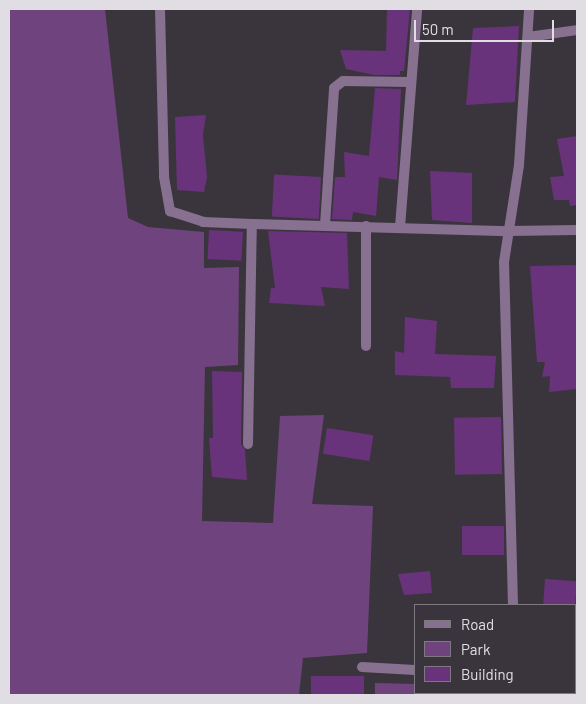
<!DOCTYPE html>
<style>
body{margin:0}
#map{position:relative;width:586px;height:704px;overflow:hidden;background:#3a353c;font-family:Barlow,sans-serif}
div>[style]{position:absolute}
.green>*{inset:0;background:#6f447e}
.building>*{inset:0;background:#69337b;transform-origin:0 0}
.minor>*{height:10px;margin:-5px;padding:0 5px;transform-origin:5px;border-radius:5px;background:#887091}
span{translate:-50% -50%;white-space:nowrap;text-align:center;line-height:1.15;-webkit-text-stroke:5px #3a353c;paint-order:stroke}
.frame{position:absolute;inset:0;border:10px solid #e1dee3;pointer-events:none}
.legend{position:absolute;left:414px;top:604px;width:162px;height:90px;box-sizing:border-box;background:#3a353c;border:1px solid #7d797f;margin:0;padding:6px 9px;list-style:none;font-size:15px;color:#e1dee3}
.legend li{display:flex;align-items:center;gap:10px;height:25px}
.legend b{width:25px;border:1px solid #7d797f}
.scale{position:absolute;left:414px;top:20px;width:140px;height:22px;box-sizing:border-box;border:2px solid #e1dee3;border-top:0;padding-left:6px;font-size:15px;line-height:18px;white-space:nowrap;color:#e1dee3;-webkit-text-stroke:4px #3a353c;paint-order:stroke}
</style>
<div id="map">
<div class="green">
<div style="clip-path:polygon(9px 9px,105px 9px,128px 218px,148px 227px,204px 232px,204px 268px,239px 267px,238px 365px,205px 367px,202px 521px,273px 523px,280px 416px,324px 415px,312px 504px,373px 506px,367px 653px,303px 658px,299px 695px,9px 695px)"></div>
<div style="clip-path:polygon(375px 683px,415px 684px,415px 693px,575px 693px,575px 689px,577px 695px,375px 695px)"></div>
</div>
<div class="building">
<div style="clip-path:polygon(387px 9px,410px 9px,404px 71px,400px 71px,400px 75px,374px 75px,346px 69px,340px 50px,386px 51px)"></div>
<div style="clip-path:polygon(519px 26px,515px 102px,466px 105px,473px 28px)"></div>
<div style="clip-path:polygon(375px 88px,401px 89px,397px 180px,379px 177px,376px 216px,353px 212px,352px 220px,332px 219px,335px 177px,345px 177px,344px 152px,369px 156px)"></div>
<div style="clip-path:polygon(206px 115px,203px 135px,207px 177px,204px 192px,177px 190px,175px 117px)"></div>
<div style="clip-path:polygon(577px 136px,577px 205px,570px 206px,569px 200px,554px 200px,550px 177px,564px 176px,557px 139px)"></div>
<div style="clip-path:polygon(430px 171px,472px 173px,472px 223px,432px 220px)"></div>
<div style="left:321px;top:177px;width:42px;height:47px;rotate:93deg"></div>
<div style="left:209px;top:230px;width:34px;height:29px;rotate:3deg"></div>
<div style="clip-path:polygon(268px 231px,347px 233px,349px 289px,321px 287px,325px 306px,269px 303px,271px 288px,275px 288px)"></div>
<div style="clip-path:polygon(577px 265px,576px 389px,549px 392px,550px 376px,542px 377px,545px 362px,537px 362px,530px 266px)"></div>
<div style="clip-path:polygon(405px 317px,437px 321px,435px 354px,496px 356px,494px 388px,451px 388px,450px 377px,395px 375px,395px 351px,404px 353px)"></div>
<div style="clip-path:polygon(212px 371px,242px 372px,241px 444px,245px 450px,247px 480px,212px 477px,209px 438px,213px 438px)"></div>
<div style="left:501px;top:417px;width:57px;height:47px;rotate:89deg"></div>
<div style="left:327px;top:428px;width:47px;height:26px;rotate:9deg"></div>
<div style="left:462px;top:526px;width:42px;height:29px"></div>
<div style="clip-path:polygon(430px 571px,432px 593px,404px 595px,398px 574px)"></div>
<div style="left:545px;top:579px;width:32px;height:26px;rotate:4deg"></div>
<div style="left:311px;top:676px;width:53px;height:19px"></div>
</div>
<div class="minor">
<div style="left:160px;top:9px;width:168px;rotate:88.6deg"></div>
<div style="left:164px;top:177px;width:35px;rotate:80deg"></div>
<div style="left:170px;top:211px;width:35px;rotate:18deg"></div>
<div style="left:203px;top:222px;width:49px;rotate:2.3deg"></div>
<div style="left:252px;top:224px;width:257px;rotate:1.6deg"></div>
<div style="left:509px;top:231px;width:68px;rotate:-0.8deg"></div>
<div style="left:528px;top:37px;width:49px;rotate:-8.1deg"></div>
<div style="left:325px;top:225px;width:137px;rotate:-86.2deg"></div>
<div style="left:334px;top:88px;width:11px;rotate:-38deg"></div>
<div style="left:343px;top:81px;width:66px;rotate:0.9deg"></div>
<div style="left:400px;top:227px;width:219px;rotate:-85.5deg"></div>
<div style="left:366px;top:346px;width:120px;rotate:-90deg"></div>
<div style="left:248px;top:444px;width:220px;rotate:-89deg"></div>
<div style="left:513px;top:605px;width:343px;rotate:-91.5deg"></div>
<div style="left:504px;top:262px;width:98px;rotate:-81.2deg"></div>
<div style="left:519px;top:165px;width:156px;rotate:-86.3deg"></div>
<div style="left:362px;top:667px;width:53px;rotate:3.2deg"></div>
<div style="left:575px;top:675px;width:2px"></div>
<div style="left:476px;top:693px;width:2px;rotate:90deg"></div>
</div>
<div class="frame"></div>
<ul class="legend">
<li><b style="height:6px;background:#887091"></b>Road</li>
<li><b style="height:14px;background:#6f447e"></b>Park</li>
<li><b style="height:14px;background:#69337b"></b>Building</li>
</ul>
<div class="scale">50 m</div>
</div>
